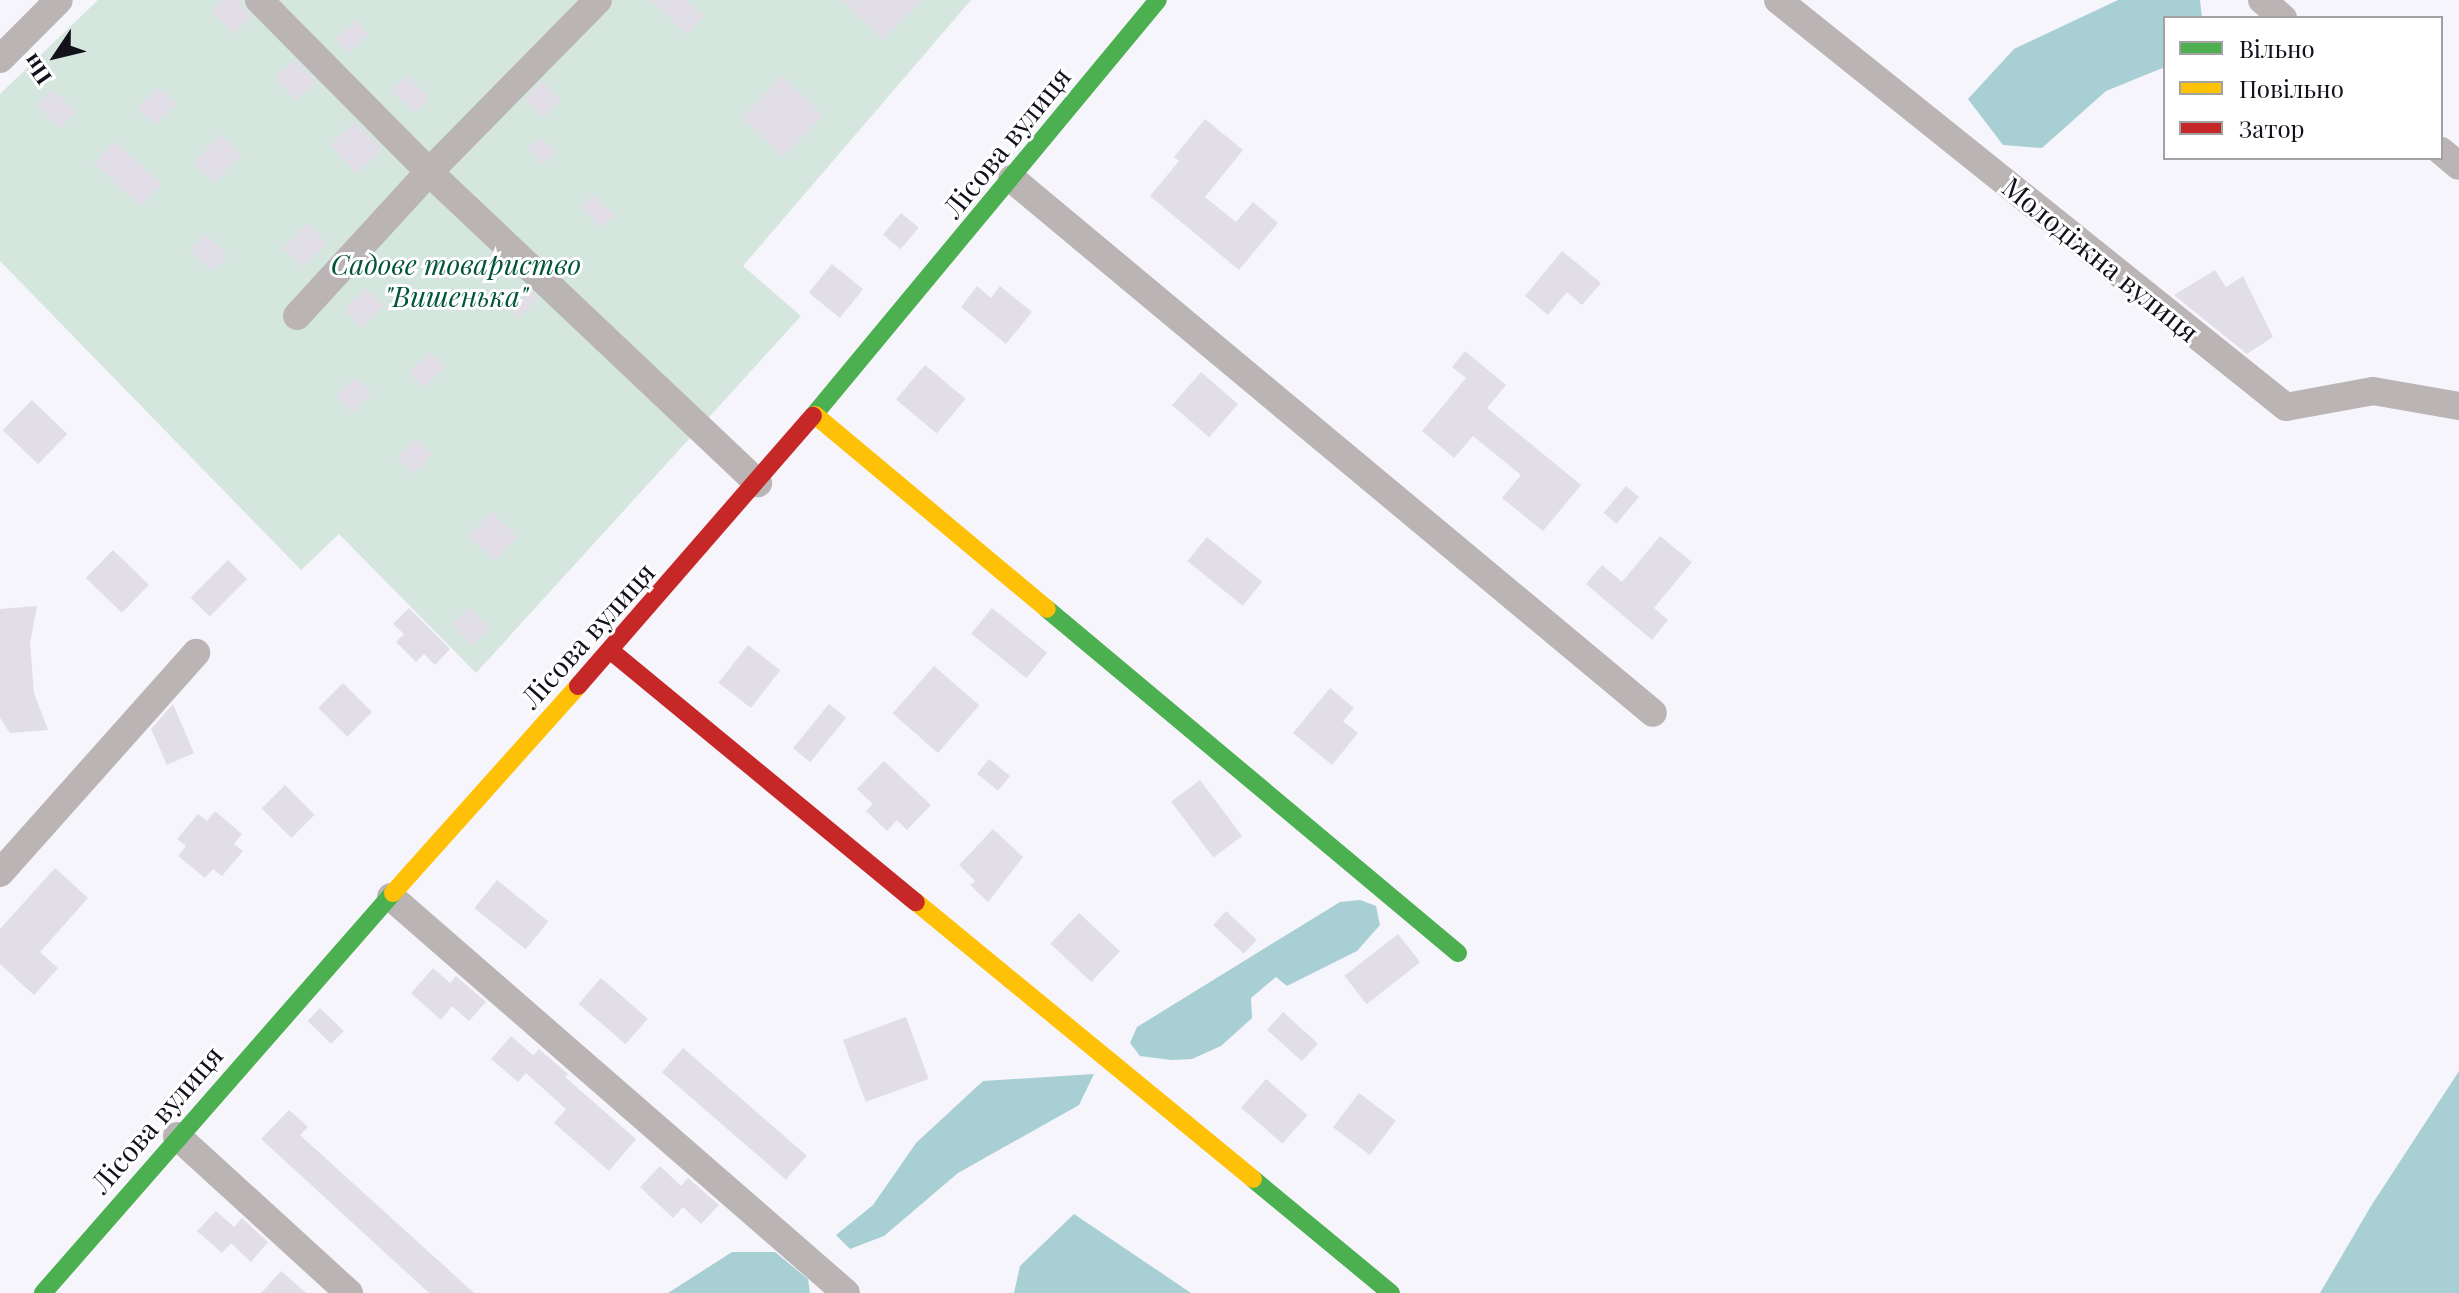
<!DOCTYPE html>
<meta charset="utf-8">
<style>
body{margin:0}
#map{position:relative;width:2459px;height:1293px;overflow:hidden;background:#f6f5fb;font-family:"Playfair Display",serif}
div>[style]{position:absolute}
.green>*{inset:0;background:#d4e6de}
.water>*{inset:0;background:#a8cfd4}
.building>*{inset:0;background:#e1dee7;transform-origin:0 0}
.street>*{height:28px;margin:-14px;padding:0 14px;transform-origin:14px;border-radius:14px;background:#bab4b4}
.fast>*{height:18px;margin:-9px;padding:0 9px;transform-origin:9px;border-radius:9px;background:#4caf50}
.slow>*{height:18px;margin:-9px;padding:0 9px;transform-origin:9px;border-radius:9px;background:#ffc107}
.jam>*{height:18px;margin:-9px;padding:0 9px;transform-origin:9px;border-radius:9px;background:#c62828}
span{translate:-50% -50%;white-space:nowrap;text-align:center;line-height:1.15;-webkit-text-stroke:6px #fff;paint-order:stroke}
.street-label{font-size:28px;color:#13111b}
.park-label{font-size:28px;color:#025637;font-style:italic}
.legend{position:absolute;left:2163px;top:16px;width:280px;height:144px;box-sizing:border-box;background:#fff;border:2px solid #a1a0a4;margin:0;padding:10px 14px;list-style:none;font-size:24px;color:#13111b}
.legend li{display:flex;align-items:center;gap:16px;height:40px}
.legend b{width:40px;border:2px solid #a1a0a4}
.north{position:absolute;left:16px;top:16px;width:80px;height:80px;-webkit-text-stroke:6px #fff;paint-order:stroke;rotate:235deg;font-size:22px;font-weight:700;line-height:32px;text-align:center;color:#13111b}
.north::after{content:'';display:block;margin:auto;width:28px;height:36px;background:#13111b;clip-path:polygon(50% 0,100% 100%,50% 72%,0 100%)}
</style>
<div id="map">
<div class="green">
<div style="clip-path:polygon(98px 0,971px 0,743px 266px,801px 316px,476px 673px,339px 534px,301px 570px,0 261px,0 94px)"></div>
</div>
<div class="water">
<div style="clip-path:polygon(2118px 0,2200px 0,2202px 18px,2165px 18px,2165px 67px,2106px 91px,2042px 148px,2003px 145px,1968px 99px,2014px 49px)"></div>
<div style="clip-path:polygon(1360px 900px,1376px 906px,1380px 925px,1357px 951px,1287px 986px,1276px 977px,1251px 998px,1252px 1018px,1221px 1046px,1192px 1059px,1171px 1060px,1140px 1056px,1130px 1043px,1137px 1027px,1340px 902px)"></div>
<div style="clip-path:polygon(2459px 1071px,2459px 1293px,2320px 1293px,2371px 1206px)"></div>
<div style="clip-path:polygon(1094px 1074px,1079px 1105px,958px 1173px,884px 1236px,850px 1249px,836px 1235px,873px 1205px,916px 1143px,983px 1081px)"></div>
<div style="clip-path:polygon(1074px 1214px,1191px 1293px,1014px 1293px,1020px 1266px)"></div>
<div style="clip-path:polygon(732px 1252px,775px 1252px,808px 1279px,810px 1293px,668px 1293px)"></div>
</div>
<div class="building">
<div style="clip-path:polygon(222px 0,239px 0,251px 16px,234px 34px,211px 11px)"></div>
<div style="clip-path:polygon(650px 0,686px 0,704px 16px,687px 34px)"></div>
<div style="clip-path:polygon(842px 0,922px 0,883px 40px)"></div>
<div style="left:356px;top:20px;width:19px;height:28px;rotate:47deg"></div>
<div style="left:294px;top:59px;width:32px;height:27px;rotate:46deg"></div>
<div style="left:406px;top:75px;width:33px;height:21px;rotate:44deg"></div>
<div style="left:782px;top:76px;width:57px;height:58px;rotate:44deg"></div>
<div style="left:542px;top:81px;width:27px;height:25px;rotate:45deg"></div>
<div style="left:159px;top:87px;width:24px;height:30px;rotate:45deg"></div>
<div style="left:53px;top:89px;width:33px;height:23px;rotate:46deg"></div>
<div style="clip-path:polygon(1205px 119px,1243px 150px,1205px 197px,1236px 222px,1253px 202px,1278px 223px,1239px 270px,1150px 196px,1179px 161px,1174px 157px)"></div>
<div style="left:355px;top:121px;width:39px;height:35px;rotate:46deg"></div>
<div style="left:221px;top:134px;width:29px;height:40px;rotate:44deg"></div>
<div style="left:539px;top:137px;width:22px;height:17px;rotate:43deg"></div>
<div style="left:114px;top:141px;width:64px;height:30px;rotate:42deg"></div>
<div style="left:593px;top:194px;width:30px;height:18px;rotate:44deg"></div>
<div style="left:901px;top:213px;width:23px;height:28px;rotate:40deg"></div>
<div style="left:307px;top:223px;width:28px;height:35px;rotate:44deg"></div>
<div style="left:206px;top:234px;width:31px;height:22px;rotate:45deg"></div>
<div style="clip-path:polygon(1562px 251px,1601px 283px,1582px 305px,1567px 292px,1548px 315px,1525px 296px)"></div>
<div style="left:832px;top:264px;width:40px;height:37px;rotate:39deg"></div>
<div style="clip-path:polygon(2215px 270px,2226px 287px,2243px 276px,2273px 337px,2247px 354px,2174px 295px)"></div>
<div style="left:525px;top:286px;width:18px;height:28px;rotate:43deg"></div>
<div style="clip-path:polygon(977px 286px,991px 298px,1000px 286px,1032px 312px,1006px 344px,961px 307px)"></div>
<div style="left:366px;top:288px;width:25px;height:31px;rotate:45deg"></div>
<div style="clip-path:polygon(1465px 351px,1506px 385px,1487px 408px,1581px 485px,1543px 531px,1502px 498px,1521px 475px,1473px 436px,1454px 458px,1422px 431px,1466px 378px,1452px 367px)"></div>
<div style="left:430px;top:352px;width:21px;height:30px;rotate:45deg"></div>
<div style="left:925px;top:365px;width:53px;height:45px;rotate:40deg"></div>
<div style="left:1201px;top:372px;width:49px;height:44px;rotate:41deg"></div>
<div style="left:356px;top:377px;width:23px;height:28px;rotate:45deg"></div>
<div style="left:32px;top:400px;width:49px;height:42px;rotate:44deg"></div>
<div style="left:416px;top:439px;width:23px;height:27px;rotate:45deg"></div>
<div style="left:1626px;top:486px;width:17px;height:35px;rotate:40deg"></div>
<div style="left:492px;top:512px;width:36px;height:33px;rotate:44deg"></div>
<div style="clip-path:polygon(1660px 536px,1692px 562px,1654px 608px,1668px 620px,1652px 640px,1586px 584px,1602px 565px,1622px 582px)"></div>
<div style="left:1207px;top:537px;width:71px;height:31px;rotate:39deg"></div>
<div style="left:113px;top:550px;width:50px;height:39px;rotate:44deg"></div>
<div style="left:228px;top:560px;width:27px;height:53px;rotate:45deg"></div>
<div style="clip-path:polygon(37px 606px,30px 643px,34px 693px,48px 730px,10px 733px,0 718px,0 609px)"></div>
<div style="left:469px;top:607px;width:30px;height:25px;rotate:45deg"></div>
<div style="clip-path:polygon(409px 608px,450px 649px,435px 665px,424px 654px,416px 662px,396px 642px,404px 634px,393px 624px)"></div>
<div style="left:992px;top:608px;width:71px;height:33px;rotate:39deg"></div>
<div style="left:748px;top:645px;width:41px;height:48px;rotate:38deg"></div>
<div style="left:934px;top:666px;width:60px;height:63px;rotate:41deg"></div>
<div style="left:343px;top:683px;width:41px;height:35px;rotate:45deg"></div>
<div style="clip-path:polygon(1330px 688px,1354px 708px,1343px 721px,1358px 733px,1332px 765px,1293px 733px)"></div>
<div style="clip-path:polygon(173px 704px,194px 753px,167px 765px,151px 729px)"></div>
<div style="left:829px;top:704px;width:22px;height:57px;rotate:39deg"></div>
<div style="left:989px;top:759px;width:27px;height:19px;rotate:39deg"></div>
<div style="clip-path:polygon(884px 761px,931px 805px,907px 830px,897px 820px,887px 831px,866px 811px,873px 804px,857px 789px)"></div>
<div style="left:1200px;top:780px;width:70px;height:36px;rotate:53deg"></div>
<div style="left:285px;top:785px;width:42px;height:33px;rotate:45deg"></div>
<div style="clip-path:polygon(215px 811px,242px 834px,234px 844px,243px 851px,222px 876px,213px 869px,205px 878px,178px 856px,186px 846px,177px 839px,198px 814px,207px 821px)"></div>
<div style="clip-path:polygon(993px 829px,1023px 857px,988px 902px,970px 885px,975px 881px,959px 865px)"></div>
<div style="clip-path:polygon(55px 868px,88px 898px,40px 952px,58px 968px,34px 995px,0 964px,0 929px)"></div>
<div style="left:497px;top:880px;width:66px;height:36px;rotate:39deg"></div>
<div style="left:1226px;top:911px;width:42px;height:19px;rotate:43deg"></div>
<div style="left:1079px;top:913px;width:56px;height:42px;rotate:43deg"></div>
<div style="left:1398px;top:934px;width:36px;height:68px;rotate:52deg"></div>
<div style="clip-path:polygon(433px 968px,450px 983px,456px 976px,486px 1002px,469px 1021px,452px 1006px,441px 1020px,411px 993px)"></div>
<div style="left:601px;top:978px;width:62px;height:34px;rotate:41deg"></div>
<div style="left:320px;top:1008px;width:33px;height:18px;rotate:44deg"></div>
<div style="left:1283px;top:1012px;width:47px;height:24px;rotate:42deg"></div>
<div style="left:906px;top:1017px;width:66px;height:67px;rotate:70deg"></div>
<div style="clip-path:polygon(511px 1036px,533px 1055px,539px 1049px,568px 1074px,565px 1077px,636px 1139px,609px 1171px,554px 1123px,566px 1109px,526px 1073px,518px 1082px,491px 1059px)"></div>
<div style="left:683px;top:1048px;width:164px;height:32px;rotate:41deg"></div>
<div style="left:1266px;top:1079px;width:55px;height:38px;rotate:41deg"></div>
<div style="left:1359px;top:1093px;width:46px;height:43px;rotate:37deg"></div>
<div style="clip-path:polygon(289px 1110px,308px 1127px,300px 1135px,474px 1293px,429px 1293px,261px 1139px)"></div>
<div style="clip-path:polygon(660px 1166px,681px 1186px,688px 1178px,719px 1205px,701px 1224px,683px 1207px,673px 1218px,640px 1187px)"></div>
<div style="clip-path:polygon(216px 1211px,234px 1227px,242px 1218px,268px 1242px,251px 1262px,231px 1243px,222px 1253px,197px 1231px)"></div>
<div style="clip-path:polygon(281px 1271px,306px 1293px,261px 1293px)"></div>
</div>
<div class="street">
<div style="left:259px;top:0;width:242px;rotate:45.3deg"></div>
<div style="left:429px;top:172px;width:453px;rotate:43.4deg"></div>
<div style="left:1778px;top:0;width:651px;rotate:38.7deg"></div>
<div style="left:2286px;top:407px;width:88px;rotate:-10.4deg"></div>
<div style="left:2373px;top:391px;width:87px;rotate:9.9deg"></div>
<div style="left:2262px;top:0;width:28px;rotate:41deg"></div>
<div style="left:0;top:59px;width:83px;rotate:-45deg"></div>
<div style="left:2441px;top:151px;width:23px;rotate:40deg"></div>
<div style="left:1012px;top:179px;width:834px;rotate:39.8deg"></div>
<div style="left:297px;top:316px;width:195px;rotate:-47.5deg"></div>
<div style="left:429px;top:172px;width:241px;rotate:-45.5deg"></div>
<div style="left:0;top:873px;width:295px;rotate:-48.3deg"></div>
<div style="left:391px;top:897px;width:603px;rotate:41.03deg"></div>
<div style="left:177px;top:1136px;width:233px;rotate:42.4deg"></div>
</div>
<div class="fast">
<div style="left:813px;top:416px;width:540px;rotate:-50.33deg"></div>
<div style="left:1047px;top:609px;width:536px;rotate:39.93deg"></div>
<div style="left:1253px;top:1179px;width:179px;rotate:39.6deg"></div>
<div style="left:43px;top:1293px;width:532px;rotate:-48.81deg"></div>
</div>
<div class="slow">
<div style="left:815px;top:415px;width:302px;rotate:39.9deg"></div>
<div style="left:393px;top:893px;width:278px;rotate:-48.2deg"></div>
<div style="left:916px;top:902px;width:436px;rotate:39.4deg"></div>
</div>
<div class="jam">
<div style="left:611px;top:651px;width:395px;rotate:39.5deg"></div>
<div style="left:578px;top:686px;width:358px;rotate:-49deg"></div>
</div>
<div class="street-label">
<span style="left:1006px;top:142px;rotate:-51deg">Лісова вулиця</span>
<span style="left:2101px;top:259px;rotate:39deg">Молодіжна вулиця</span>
<span style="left:587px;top:635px;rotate:-48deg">Лісова вулиця</span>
<span style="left:156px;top:1119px;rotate:-49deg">Лісова вулиця</span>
</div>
<div class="park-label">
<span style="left:456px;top:280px">Садове товариство<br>"Вишенька"</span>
</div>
<ul class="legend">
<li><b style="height:10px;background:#4caf50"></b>Вільно</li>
<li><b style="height:10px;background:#ffc107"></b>Повільно</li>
<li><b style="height:10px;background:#c62828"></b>Затор</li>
</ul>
<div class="north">Пн</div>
</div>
